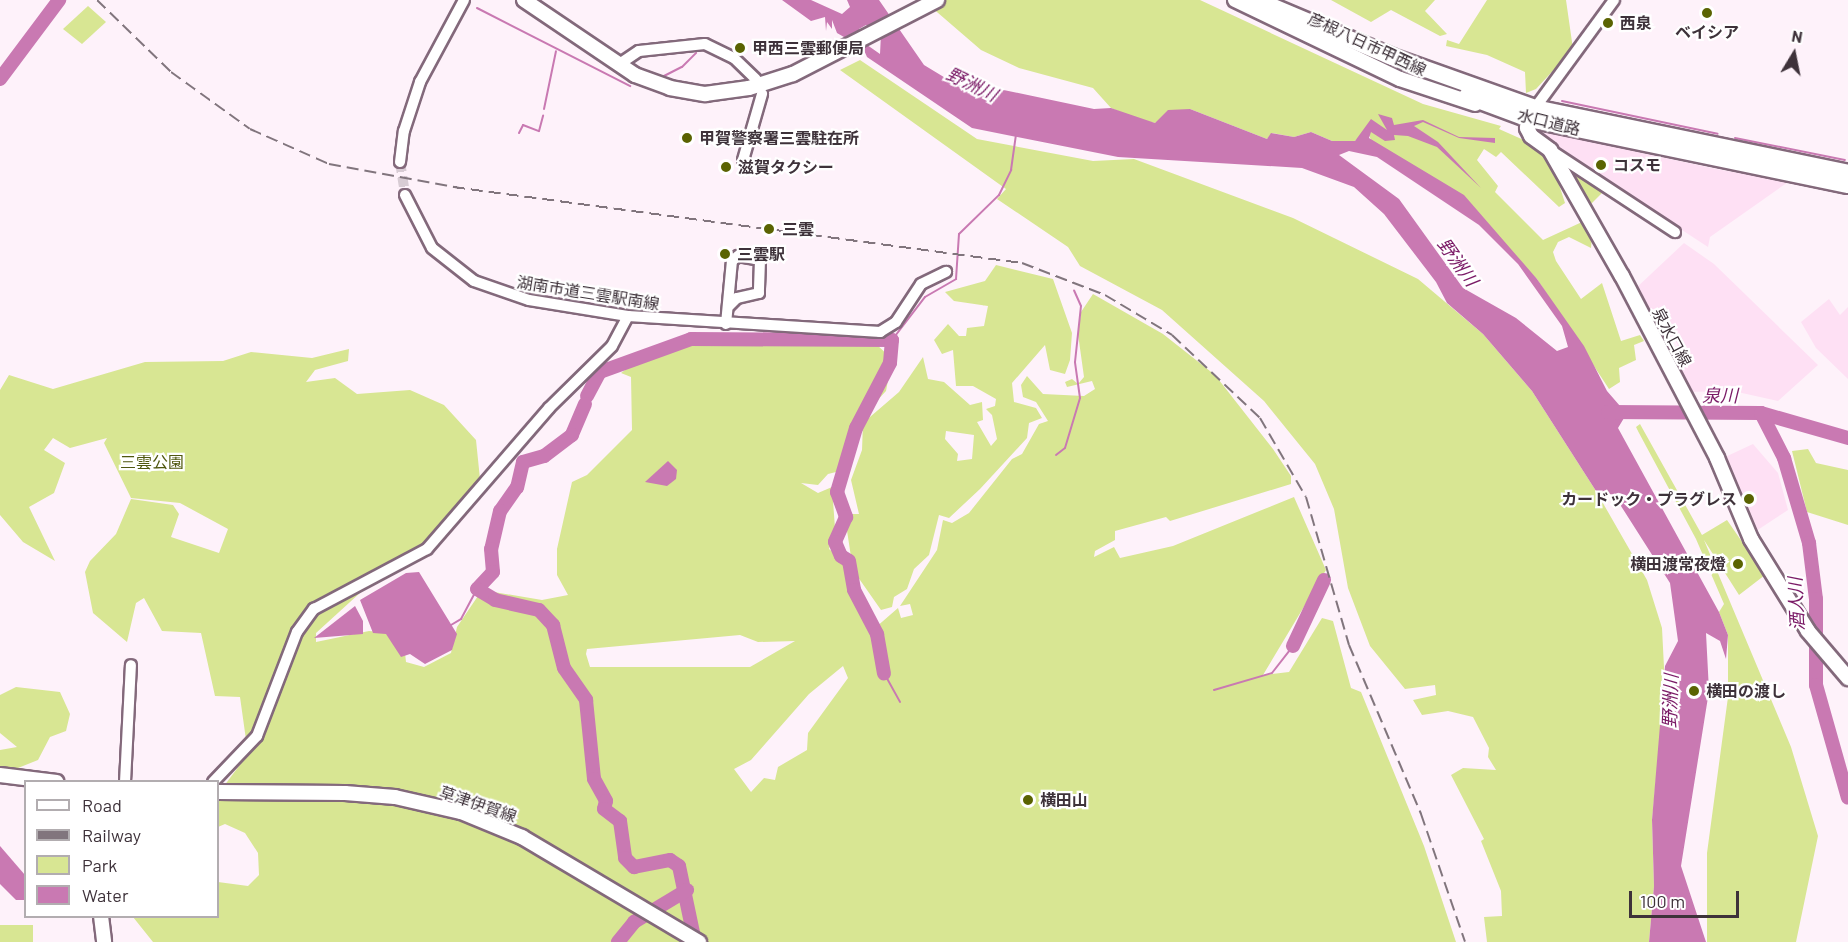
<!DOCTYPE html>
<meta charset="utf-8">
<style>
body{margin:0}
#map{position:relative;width:1848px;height:942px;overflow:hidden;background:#fef2fa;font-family:Barlow,"Noto Sans JP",sans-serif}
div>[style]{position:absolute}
.built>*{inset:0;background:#fee0f4}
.green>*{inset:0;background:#d8e693;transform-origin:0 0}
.water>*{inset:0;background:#c979b2}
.stream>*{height:2px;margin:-1px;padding:0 1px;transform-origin:1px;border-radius:1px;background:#c979b2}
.river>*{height:14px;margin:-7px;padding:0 7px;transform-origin:7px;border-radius:7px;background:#c979b2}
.minor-tunnel>*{height:10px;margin-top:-5px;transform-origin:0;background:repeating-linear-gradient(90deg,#d8ccd4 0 10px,transparent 0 15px)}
.roads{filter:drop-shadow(2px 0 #83697b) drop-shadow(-2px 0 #83697b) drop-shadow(0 2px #83697b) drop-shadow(0 -2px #83697b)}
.minor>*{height:10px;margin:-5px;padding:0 5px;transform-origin:5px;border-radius:5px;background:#fff}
.major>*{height:14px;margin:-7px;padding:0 7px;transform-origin:7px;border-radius:7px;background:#fff}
.highway>*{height:16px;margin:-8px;padding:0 8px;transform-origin:8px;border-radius:8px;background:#fff}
.rail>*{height:2px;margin-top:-1px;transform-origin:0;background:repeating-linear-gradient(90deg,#81757d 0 12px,transparent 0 18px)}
.dots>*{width:16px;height:16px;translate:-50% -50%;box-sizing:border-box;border:3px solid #fff;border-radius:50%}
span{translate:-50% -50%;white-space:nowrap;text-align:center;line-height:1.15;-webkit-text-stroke:4.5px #fff;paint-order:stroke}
.poi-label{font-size:16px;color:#3e323a;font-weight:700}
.left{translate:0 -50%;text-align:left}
.right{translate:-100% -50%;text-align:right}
.street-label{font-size:16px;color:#3e323a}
.park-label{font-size:16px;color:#4f570e}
.water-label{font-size:18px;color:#7a1a66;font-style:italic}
.legend{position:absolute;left:24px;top:780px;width:195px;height:138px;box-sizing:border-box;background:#fff;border:2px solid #b2adb0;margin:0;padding:8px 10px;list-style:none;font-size:18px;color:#3e323a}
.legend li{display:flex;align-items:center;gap:12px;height:30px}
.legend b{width:30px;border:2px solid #b2adb0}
.north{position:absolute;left:1764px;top:24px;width:60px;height:60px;-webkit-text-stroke:4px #fff;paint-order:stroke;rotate:10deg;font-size:16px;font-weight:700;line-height:24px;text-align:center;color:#3e323a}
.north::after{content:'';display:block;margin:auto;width:21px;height:27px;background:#3e323a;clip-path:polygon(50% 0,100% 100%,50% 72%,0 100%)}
.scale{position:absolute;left:1629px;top:891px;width:110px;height:27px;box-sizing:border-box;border:3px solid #3e323a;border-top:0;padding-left:8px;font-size:18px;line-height:21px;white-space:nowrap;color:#3e323a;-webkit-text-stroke:4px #fff;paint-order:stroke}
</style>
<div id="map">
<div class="built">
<div style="clip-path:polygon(1542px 131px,1716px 169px,1788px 182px,1710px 237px,1708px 247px,1541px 138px)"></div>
<div style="clip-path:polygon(1684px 243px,1714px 264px,1818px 365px,1778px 401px,1733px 391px,1686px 392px,1666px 352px,1678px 345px,1671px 334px,1659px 340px,1634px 290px)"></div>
<div style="clip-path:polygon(1829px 299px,1840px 315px,1848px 307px,1848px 379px,1816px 348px,1801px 322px)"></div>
<div style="clip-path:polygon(1753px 444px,1778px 473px,1788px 510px,1753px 533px,1723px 458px)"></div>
</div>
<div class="green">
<div style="clip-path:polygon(923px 0,1200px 0,1423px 104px,1501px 126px,1499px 129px,1533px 144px,1553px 166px,1565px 203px,1559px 207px,1501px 152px,1496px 157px,1484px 149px,1477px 160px,1498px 186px,1495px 192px,1543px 240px,1582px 222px,1592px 237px,1591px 248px,1569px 237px,1558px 242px,1553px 252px,1556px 261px,1581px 299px,1602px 283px,1621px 341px,1640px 335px,1644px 341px,1634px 345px,1636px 360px,1619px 368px,1620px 382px,1609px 389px,1537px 279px,1426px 174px,1372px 143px,1367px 129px,1355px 141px,1332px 141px,1311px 132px,1294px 137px,1272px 133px,1267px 139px,1190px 109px,1155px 123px,1137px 119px,1111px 108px,1093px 88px,1019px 68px,981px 50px)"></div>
<div style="clip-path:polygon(1331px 0,1435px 0,1425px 11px,1447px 34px,1440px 36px,1391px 10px,1371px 22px)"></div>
<div style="clip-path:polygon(1487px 0,1566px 0,1573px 49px,1536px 89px,1526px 93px,1525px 72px,1487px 55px,1446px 46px,1447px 40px,1459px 44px)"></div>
<div style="clip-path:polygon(88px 6px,106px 22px,82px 44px,63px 29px)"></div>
<div style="clip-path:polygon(860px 60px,977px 139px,1093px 161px,1134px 159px,1293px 218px,1418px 279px,1483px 334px,1532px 391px,1596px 491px,1647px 580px,1662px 628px,1665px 687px,1652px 820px,1654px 886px,1649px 942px,1487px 942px,1484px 917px,1502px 916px,1501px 891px,1481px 841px,1484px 839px,1451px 775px,1463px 768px,1496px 770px,1488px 757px,1489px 748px,1473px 717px,1448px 711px,1422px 715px,1413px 700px,1436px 695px,1435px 685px,1405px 689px,1370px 646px,1348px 588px,1334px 509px,1315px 464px,1264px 401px,1162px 310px,1080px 266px,1068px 247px,997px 199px,1006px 189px,840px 70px)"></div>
<div style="clip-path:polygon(1582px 173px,1604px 191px,1587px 208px,1576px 189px,1574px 178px)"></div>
<div style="clip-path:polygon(evenodd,996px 265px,1053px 279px,1072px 333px,1070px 360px,1065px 374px,1050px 370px,1045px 345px,1012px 383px,1014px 402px,1036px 408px,1042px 418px,1029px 423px,1027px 438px,980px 489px,949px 518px,939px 515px,929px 555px,914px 569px,907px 589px,894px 597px,892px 607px,881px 610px,853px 570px,846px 524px,852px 514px,859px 514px,851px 480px,862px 450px,863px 423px,899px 392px,923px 357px,928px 379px,944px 382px,970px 405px,982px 402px,983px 420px,977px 422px,991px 446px,997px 439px,992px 415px,986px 409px,995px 406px,996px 399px,973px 386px,956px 386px,953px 350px,942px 354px,934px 340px,948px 324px,959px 336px,966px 336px,967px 328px,984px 326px,988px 306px,954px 301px,945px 292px,985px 281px,996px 265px,946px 431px,974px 435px,972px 459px,957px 461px,958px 454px,945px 439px,946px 431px)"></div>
<div style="clip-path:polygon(evenodd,1093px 294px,1163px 334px,1215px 375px,1273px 449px,1291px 476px,1291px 484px,1170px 521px,1166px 517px,1115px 531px,1115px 540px,1095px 551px,1094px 557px,1114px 547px,1120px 558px,1173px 546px,1294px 497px,1326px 570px,1263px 675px,1289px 672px,1322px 618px,1333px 621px,1351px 688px,1361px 692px,1424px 846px,1456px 942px,153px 942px,133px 917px,218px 916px,218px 882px,248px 886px,259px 875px,258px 853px,245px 833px,225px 824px,218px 827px,218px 794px,248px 754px,240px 697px,215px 696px,201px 633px,162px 631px,144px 598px,136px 603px,127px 642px,93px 613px,85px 572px,90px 561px,116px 534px,131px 499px,173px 505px,179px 514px,171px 537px,219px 553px,228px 529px,180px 503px,131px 498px,104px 443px,107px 438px,70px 448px,53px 438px,44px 450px,65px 463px,54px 493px,29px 507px,55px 561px,23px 542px,0 515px,0 390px,9px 375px,53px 389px,145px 362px,223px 361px,251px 352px,312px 358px,349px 349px,348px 361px,315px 370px,306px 382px,335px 378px,357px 394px,410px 390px,444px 405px,476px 440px,480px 479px,421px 548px,395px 561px,316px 633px,316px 642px,369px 631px,403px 634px,406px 662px,424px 667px,451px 653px,457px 627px,482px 590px,542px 600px,568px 595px,557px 575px,557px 549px,572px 482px,587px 475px,632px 430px,631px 377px,621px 373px,649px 352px,690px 338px,876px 344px,892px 359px,886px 391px,862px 417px,848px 469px,828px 474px,818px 485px,801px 483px,818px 493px,832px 487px,835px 528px,829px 549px,840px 558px,868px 627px,875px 628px,898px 608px,901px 618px,913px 615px,910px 604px,900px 606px,937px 550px,943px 520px,952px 523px,969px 513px,1012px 459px,1022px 454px,1039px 424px,1048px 421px,1036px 402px,1023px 397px,1021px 385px,1027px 376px,1043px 394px,1084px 396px,1095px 389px,1092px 381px,1067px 387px,1065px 382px,1072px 379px,1078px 384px,1084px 377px,1078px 334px,1081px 312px,1093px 294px,740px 635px,758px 642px,795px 641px,750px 667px,590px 667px,586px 654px,587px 649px,740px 635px,1093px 294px,843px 666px,848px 678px,808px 733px,807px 750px,778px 767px,775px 780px,764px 778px,751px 792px,734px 769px,751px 760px,809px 694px,843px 666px)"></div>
<div style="clip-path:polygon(1640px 424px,1702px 535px,1727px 520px,1765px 575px,1739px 595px,1704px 540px,1791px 747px,1818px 836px,1796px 942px,1707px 942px,1707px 853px,1728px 697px,1728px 635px,1719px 612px,1724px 604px,1696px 539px,1639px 433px,1636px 427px)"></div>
<div style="clip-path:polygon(1808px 449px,1816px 463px,1848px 470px,1848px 525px,1807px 512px,1792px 451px)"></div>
<div style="clip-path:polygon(16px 687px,60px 692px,70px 714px,66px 731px,50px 737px,38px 760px,18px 768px,0 767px,0 750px,17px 747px,0 733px,0 695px)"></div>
<div style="left:0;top:925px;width:33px;height:17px"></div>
</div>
<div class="water">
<div style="clip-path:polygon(evenodd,782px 0,811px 0,842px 14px,850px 7px,847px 0,879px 0,924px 65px,957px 85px,994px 88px,1094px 109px,1111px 108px,1155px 123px,1168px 110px,1190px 109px,1267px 139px,1271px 133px,1294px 137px,1311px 132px,1332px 141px,1355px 141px,1371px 119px,1387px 130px,1378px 114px,1392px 118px,1394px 125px,1423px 120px,1459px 137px,1495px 138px,1495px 143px,1459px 138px,1423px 122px,1414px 126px,1438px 142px,1481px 188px,1437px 147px,1408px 136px,1394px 135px,1395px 140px,1385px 141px,1371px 132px,1369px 138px,1464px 195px,1537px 279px,1584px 346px,1607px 391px,1620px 406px,1625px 406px,1627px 413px,1618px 428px,1719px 612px,1728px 635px,1726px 659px,1720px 641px,1706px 633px,1709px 691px,1681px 866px,1706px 942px,1649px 942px,1654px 886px,1652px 820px,1665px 666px,1678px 641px,1670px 583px,1614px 495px,1596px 491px,1532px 391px,1483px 334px,1447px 303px,1436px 282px,1384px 214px,1354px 187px,1302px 168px,1118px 157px,972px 128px,867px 57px,863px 48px,837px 33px,832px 20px,832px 29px,827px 22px,826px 31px,825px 17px,811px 21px,782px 0,866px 25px,881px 34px,880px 54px,860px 40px,859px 29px,866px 25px,782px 0,1349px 151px,1377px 157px,1479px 225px,1518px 264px,1562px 326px,1568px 347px,1557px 351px,1516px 318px,1463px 288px,1399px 199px,1339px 155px,1349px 151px)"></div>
<div style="clip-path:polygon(668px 461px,677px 470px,676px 479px,667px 486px,645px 482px)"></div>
<div style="clip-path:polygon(419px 572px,457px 634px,452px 650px,425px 664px,410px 654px,401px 657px,386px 634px,373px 633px,360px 600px,406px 573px)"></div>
<div style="clip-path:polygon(355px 606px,363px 621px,363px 634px,314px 638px)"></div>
<div style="clip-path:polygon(0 846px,25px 875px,25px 900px,16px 900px,0 884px)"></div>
</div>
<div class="stream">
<div style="left:477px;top:8px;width:172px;rotate:27deg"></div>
<div style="left:662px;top:77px;width:22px;rotate:-27deg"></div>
<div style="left:682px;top:67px;width:20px;rotate:-45deg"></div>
<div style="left:1562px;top:101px;width:159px;rotate:11.9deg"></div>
<div style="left:544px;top:109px;width:59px;rotate:-78.3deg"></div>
<div style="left:519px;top:133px;width:9px;rotate:-63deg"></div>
<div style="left:523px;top:125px;width:17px;rotate:21deg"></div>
<div style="left:539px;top:131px;width:16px;rotate:-75deg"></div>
<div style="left:1735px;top:138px;width:112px;rotate:11.3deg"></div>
<div style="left:892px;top:340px;width:54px;rotate:-52.5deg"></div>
<div style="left:925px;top:297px;width:36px;rotate:-30deg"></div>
<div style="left:956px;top:279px;width:45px;rotate:-86.2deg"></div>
<div style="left:959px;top:234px;width:56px;rotate:-44.3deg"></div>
<div style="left:999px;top:195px;width:28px;rotate:-64deg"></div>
<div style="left:1011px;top:170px;width:35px;rotate:-82deg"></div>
<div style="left:1056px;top:455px;width:11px;rotate:-38deg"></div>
<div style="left:1065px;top:448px;width:52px;rotate:-73.3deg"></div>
<div style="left:1080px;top:398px;width:36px;rotate:-98deg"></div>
<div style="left:1075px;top:362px;width:56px;rotate:-83.9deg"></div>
<div style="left:1081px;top:306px;width:17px;rotate:-114deg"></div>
<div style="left:451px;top:625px;width:12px;rotate:-31deg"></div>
<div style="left:461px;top:619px;width:34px;rotate:-62deg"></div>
<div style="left:884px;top:673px;width:33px;rotate:61deg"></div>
<div style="left:1214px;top:690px;width:60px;rotate:-16.3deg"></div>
<div style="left:1272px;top:673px;width:34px;rotate:-52deg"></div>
</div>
<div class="river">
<div style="left:0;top:79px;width:99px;rotate:-53.2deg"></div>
<div style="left:587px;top:396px;width:27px;rotate:-62deg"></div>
<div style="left:600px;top:372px;width:97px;rotate:-19.9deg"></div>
<div style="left:691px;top:339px;width:201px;rotate:0.3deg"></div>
<div style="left:892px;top:340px;width:23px;rotate:95deg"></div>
<div style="left:890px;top:363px;width:73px;rotate:117.6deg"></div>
<div style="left:856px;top:428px;width:67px;rotate:106.5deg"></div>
<div style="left:837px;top:492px;width:27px;rotate:70deg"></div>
<div style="left:846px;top:517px;width:27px;rotate:114deg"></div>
<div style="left:835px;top:542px;width:15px;rotate:67deg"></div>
<div style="left:841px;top:556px;width:9px;rotate:32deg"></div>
<div style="left:849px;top:561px;width:29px;rotate:80deg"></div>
<div style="left:854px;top:590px;width:50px;rotate:62.4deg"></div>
<div style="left:877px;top:634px;width:40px;rotate:80deg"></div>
<div style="left:585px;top:404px;width:34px;rotate:113deg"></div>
<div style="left:572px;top:435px;width:35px;rotate:143deg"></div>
<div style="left:544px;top:456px;width:22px;rotate:164deg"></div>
<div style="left:523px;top:462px;width:26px;rotate:103deg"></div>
<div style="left:517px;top:487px;width:29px;rotate:125deg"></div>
<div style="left:500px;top:511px;width:39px;rotate:103deg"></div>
<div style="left:491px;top:549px;width:23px;rotate:85deg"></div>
<div style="left:493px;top:572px;width:23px;rotate:133deg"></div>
<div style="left:477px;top:589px;width:21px;rotate:31deg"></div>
<div style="left:495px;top:600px;width:45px;rotate:12.8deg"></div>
<div style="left:539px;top:610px;width:21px;rotate:47deg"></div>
<div style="left:553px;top:625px;width:44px;rotate:75.7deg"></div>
<div style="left:564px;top:668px;width:39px;rotate:55deg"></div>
<div style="left:586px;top:700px;width:79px;rotate:84.2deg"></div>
<div style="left:594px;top:779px;width:25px;rotate:61deg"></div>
<div style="left:606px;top:801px;width:8px;rotate:104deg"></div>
<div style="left:604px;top:809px;width:20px;rotate:37deg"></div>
<div style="left:620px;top:821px;width:37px;rotate:82deg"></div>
<div style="left:625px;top:858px;width:13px;rotate:45deg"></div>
<div style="left:634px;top:867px;width:37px;rotate:-11deg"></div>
<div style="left:670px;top:860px;width:11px;rotate:34deg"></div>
<div style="left:679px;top:866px;width:78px;rotate:78.1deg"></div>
<div style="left:1608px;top:412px;width:153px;rotate:0.4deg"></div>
<div style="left:1761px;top:413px;width:91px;rotate:16deg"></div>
<div style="left:1761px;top:413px;width:51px;rotate:62.9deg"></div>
<div style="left:1784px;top:458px;width:89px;rotate:73.6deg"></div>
<div style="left:1809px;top:543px;width:56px;rotate:82.9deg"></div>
<div style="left:1816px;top:599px;width:86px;rotate:90deg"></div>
<div style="left:1816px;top:685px;width:117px;rotate:74.2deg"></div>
<div style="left:1293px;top:646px;width:73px;rotate:-64.8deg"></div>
<div style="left:618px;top:942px;width:26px;rotate:-51deg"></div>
<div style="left:634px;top:922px;width:62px;rotate:-31.1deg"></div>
</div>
<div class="minor-tunnel">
<div style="left:400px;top:162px;width:33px;rotate:81deg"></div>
</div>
<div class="roads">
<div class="minor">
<div style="left:618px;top:65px;width:25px;rotate:-34deg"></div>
<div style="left:639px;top:51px;width:66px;rotate:-6.1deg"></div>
<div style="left:705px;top:44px;width:32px;rotate:26deg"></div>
<div style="left:734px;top:58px;width:30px;rotate:44deg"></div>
<div style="left:1535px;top:108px;width:134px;rotate:-53.8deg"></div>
<div style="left:1553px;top:152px;width:146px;rotate:33.3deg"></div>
<div style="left:743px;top:160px;width:69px;rotate:-73.9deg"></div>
<div style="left:400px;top:162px;width:31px;rotate:-83deg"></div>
<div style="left:404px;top:131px;width:52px;rotate:-71.9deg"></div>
<div style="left:420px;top:82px;width:93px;rotate:-61.8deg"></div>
<div style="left:405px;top:195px;width:59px;rotate:63deg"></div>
<div style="left:432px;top:248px;width:53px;rotate:38.2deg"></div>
<div style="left:474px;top:281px;width:58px;rotate:19.1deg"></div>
<div style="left:529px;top:300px;width:100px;rotate:9.2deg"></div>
<div style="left:628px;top:316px;width:253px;rotate:3.6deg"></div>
<div style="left:880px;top:332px;width:19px;rotate:-32deg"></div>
<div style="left:896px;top:322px;width:45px;rotate:-56.7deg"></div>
<div style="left:921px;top:284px;width:28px;rotate:-26deg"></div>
<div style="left:726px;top:324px;width:63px;rotate:-84.6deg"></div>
<div style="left:732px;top:261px;width:8px;rotate:-40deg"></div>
<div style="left:738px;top:256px;width:22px;rotate:10deg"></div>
<div style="left:760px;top:260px;width:33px;rotate:92deg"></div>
<div style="left:759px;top:293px;width:23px;rotate:167deg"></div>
<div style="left:737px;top:298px;width:11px;rotate:135deg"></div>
<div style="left:125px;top:782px;width:117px;rotate:-87.1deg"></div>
<div style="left:213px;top:782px;width:64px;rotate:-46.3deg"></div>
<div style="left:257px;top:736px;width:111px;rotate:-69deg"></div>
<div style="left:297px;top:632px;width:29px;rotate:-54deg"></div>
<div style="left:314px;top:609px;width:128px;rotate:-28deg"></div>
<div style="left:427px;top:549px;width:186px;rotate:-49.1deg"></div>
<div style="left:549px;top:408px;width:88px;rotate:-44.5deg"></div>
<div style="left:612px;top:346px;width:34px;rotate:-62deg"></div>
</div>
<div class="major">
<div style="left:524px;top:0;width:134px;rotate:34deg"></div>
<div style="left:635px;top:75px;width:37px;rotate:20deg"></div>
<div style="left:670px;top:88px;width:36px;rotate:10deg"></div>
<div style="left:705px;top:94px;width:44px;rotate:-7.8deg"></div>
<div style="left:749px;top:88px;width:46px;rotate:-17.7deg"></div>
<div style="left:793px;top:74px;width:162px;rotate:-27.2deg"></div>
<div style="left:1235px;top:0;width:183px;rotate:25.6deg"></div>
<div style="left:1400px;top:79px;width:79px;rotate:18.4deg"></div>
<div style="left:1533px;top:112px;width:17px;rotate:111deg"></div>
<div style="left:1527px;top:128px;width:9px;rotate:63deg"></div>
<div style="left:1531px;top:136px;width:24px;rotate:36deg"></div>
<div style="left:1550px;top:150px;width:145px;rotate:60.3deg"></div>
<div style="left:1622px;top:276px;width:205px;rotate:62.4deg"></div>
<div style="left:1717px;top:458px;width:88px;rotate:67.2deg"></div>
<div style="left:1751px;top:539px;width:108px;rotate:58.2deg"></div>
<div style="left:1808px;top:631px;width:62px;rotate:49.6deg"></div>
<div style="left:0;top:775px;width:57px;rotate:7deg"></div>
<div style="left:218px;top:792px;width:127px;rotate:0.5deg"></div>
<div style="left:345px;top:793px;width:50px;rotate:4.6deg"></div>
<div style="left:395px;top:797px;width:68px;rotate:12.8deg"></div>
<div style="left:461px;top:812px;width:66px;rotate:22.3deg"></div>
<div style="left:522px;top:837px;width:206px;rotate:30.7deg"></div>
<div style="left:101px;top:916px;width:26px;rotate:83deg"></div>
</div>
<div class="highway">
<div style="left:1257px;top:0;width:147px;rotate:22.9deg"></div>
<div style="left:1392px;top:57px;width:152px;rotate:19.6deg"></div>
<div style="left:1535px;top:108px;width:320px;rotate:11.7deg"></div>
<div style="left:1467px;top:96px;width:66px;rotate:20.4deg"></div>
<div style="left:1529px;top:119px;width:326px;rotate:11.7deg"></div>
</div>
</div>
<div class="rail">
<div style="left:97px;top:0;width:103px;rotate:44.2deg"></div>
<div style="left:171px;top:72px;width:97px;rotate:35.8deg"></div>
<div style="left:250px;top:129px;width:86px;rotate:23.9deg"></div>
<div style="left:329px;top:164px;width:133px;rotate:10.4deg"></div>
<div style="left:453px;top:187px;width:574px;rotate:7.61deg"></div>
<div style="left:1022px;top:263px;width:89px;rotate:21.1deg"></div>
<div style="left:1105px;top:295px;width:78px;rotate:30.8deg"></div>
<div style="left:1172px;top:335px;width:121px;rotate:43.3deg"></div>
<div style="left:1260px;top:418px;width:91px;rotate:59.8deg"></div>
<div style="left:1306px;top:497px;width:154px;rotate:73.8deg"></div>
<div style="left:1349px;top:645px;width:184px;rotate:66.9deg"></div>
<div style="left:1421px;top:814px;width:135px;rotate:71deg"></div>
</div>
<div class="dots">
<div style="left:1707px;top:13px;background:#5a6302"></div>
<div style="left:1608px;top:23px;background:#5a6302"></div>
<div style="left:740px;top:48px;background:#5a6302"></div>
<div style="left:687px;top:138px;background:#5a6302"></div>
<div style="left:1601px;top:165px;background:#5a6302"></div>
<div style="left:726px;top:167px;background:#5a6302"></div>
<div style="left:769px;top:229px;background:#5a6302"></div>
<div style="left:725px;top:254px;background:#5a6302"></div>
<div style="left:1749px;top:499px;background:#5a6302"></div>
<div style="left:1738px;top:564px;background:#5a6302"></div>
<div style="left:1694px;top:691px;background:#5a6302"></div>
<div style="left:1028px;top:800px;background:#5a6302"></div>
</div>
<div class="poi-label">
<span class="left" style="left:1620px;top:23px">西泉</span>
<span style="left:1707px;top:32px">ベイシア</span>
<span class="left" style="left:752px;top:48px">甲西三雲郵便局</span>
<span class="left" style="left:699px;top:138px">甲賀警察署三雲駐在所</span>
<span class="left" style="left:1613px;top:165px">コスモ</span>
<span class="left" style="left:738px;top:167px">滋賀タクシー</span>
<span class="left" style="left:782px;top:229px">三雲</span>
<span class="left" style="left:737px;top:254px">三雲駅</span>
<span class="right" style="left:1737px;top:499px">カードック・プラグレス</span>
<span class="right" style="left:1726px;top:564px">横田渡常夜燈</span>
<span class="left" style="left:1706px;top:691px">横田の渡し</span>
<span class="left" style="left:1040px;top:800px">横田山</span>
</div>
<div class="street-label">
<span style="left:1367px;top:44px;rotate:25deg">彦根八日市甲西線</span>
<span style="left:1549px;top:122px;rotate:14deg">水口道路</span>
<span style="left:588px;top:293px;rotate:9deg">湖南市道三雲駅南線</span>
<span style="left:1672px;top:337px;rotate:62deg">泉水口線</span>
<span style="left:478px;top:804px;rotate:19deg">草津伊賀線</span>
</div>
<div class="park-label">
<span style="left:152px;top:462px">三雲公園</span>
</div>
<div class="water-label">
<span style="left:972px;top:84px;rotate:26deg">野洲川</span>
<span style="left:1458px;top:262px;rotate:54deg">野洲川</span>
<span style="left:1720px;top:395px">泉川</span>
<span style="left:1796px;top:604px;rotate:-93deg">酒人川</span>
<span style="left:1670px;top:701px;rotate:-88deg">野洲川</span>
</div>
<ul class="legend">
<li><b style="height:8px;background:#fff"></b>Road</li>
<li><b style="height:8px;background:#81757d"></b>Railway</li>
<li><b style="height:16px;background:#d8e693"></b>Park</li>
<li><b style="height:16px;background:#c979b2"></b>Water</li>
</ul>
<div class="north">N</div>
<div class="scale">100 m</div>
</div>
